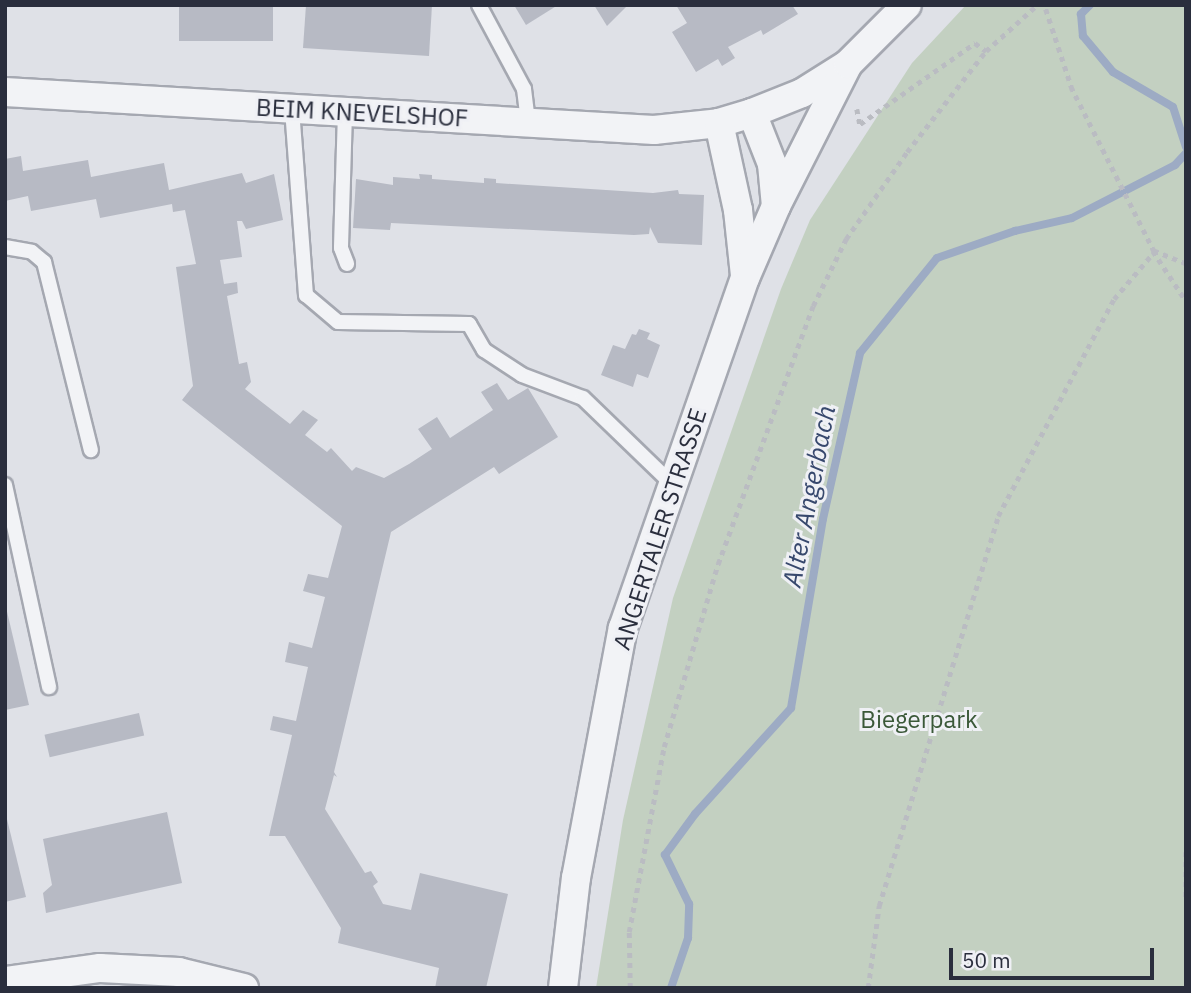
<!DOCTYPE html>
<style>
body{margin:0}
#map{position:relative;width:1191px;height:993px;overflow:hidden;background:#dfe1e7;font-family:"IBM Plex Sans",sans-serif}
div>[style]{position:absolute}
.green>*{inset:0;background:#c3d0c1}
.stream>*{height:8px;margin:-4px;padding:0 4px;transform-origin:4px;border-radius:4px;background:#9dabc4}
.building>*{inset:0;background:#b7bac4;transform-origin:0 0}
.path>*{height:4.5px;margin-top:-2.25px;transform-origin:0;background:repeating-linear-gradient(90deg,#babcc2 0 5px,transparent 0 10px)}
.roads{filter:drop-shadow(2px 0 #a5a8b1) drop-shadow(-2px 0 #a5a8b1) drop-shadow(0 2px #a5a8b1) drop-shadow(0 -2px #a5a8b1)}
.lane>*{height:14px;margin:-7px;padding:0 7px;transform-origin:7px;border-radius:7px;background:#f2f3f6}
.street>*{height:28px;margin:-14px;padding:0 14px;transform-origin:14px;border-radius:14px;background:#f2f3f6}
span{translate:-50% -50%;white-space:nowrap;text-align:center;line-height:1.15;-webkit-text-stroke:6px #eff0f5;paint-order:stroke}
.street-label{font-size:24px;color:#2a2e3d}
.park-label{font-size:24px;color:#3a5838}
.water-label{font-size:26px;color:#37486d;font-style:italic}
.frame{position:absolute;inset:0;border:7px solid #2a2e3d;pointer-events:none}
.scale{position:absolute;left:949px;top:948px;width:205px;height:32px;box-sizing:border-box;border:4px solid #2a2e3d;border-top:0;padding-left:9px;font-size:21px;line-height:24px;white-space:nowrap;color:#2a2e3d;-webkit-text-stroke:5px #eff0f5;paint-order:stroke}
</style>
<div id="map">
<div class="green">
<div style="clip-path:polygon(966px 5px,1186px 5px,1186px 988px,596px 988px,623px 820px,673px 598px,781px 289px,810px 220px,912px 63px)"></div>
</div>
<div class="stream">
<div style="left:1090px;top:5px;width:13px;rotate:135deg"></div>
<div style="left:1081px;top:14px;width:22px;rotate:85deg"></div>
<div style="left:1083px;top:36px;width:47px;rotate:50.2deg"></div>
<div style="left:1113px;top:72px;width:69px;rotate:30.3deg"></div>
<div style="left:1173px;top:107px;width:42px;rotate:72deg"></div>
<div style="left:671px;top:988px;width:53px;rotate:-71.2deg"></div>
<div style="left:688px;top:938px;width:34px;rotate:-88deg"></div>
<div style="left:689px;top:904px;width:55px;rotate:-116.1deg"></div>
<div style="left:665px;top:855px;width:51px;rotate:-53.8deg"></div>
<div style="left:695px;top:814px;width:143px;rotate:-47.8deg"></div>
<div style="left:791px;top:708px;width:192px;rotate:-80.4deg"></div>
<div style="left:823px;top:519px;width:170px;rotate:-77.4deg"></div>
<div style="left:860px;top:353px;width:122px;rotate:-51deg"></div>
<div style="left:937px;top:258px;width:83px;rotate:-19.1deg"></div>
<div style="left:1015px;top:231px;width:58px;rotate:-12.8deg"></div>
<div style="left:1072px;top:218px;width:116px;rotate:-27.2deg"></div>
<div style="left:1175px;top:165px;width:16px;rotate:-47deg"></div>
</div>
<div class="building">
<div style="left:179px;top:5px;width:94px;height:36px"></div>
<div style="clip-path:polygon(306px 5px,432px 5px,429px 56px,303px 48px)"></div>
<div style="clip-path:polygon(514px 5px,558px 5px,526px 25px)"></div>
<div style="clip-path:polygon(594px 5px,628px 5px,607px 26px)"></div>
<div style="clip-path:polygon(676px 5px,792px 5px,798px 14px,763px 35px,761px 30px,728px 47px,735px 58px,722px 66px,718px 59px,696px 72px,672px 32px,687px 23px)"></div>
<div style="clip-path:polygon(21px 156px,23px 171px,88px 160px,91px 177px,164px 163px,169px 190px,242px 173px,246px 183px,274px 174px,283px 220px,246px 229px,242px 221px,237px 221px,242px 257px,220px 260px,224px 284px,237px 282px,238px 293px,227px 296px,239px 364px,247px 362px,251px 382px,245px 389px,290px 424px,303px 410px,318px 420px,305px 435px,327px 452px,331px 448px,352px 471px,356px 467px,384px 478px,409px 464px,432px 449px,418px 429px,437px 417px,450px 438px,493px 410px,481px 392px,497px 383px,508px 400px,528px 388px,558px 437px,499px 474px,494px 467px,391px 532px,334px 772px,337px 777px,334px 775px,325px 809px,365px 873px,371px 871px,378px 882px,373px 886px,383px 904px,411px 910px,420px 873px,508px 894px,486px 988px,435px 988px,439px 968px,338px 943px,341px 928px,285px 836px,269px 836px,292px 735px,270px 730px,273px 716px,296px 721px,308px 667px,285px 662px,289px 642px,312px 648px,325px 597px,303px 591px,308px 574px,328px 578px,342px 526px,182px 400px,193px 386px,176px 267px,196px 264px,185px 210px,173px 212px,172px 204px,100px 218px,96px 199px,31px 211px,28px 196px,5px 201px,5px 159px)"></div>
<div style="clip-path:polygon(419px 174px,432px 175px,432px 179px,484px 183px,484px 178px,496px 179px,496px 183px,653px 193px,678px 190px,679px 194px,704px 195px,702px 245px,658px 243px,650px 227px,649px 234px,634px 235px,391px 223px,390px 230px,353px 228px,356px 179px,393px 185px,393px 177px,420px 179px)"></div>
<div style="clip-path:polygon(639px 329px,650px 333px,647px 339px,660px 345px,648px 378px,637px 374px,633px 387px,601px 375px,613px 345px,625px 349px,632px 334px,636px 335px)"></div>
<div style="clip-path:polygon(5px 603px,29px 705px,5px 710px)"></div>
<div style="left:139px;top:713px;width:23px;height:97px;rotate:77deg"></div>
<div style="clip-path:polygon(5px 811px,26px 897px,5px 902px)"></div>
<div style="clip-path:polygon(167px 812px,182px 883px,46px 913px,43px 893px,52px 885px,43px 839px)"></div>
</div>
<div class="path">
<div style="left:857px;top:109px;width:15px;rotate:79deg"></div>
<div style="left:860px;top:124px;width:141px;rotate:-35.2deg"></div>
<div style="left:975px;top:43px;width:14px;rotate:36deg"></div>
<div style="left:1186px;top:264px;width:35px;rotate:-158deg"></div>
<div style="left:1153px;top:251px;width:60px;rotate:56.6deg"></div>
<div style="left:1186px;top:852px;width:48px;rotate:90deg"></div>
<div style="left:630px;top:988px;width:56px;rotate:-91deg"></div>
<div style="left:629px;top:932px;width:188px;rotate:-79.3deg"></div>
<div style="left:664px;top:747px;width:191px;rotate:-73.6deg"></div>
<div style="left:718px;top:564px;width:275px;rotate:-69.8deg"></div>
<div style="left:813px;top:306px;width:75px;rotate:-63.8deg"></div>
<div style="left:846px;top:239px;width:106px;rotate:-55deg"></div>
<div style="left:907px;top:152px;width:128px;rotate:-52deg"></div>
<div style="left:986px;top:51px;width:69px;rotate:-42deg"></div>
<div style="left:868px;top:988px;width:83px;rotate:-82.4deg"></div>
<div style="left:879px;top:906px;width:408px;rotate:-73deg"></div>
<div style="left:998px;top:516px;width:246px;rotate:-61.9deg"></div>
<div style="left:1114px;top:299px;width:62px;rotate:-49.6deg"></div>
<div style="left:1154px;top:252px;width:182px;rotate:-116.8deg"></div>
<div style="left:1072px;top:90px;width:89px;rotate:-108.2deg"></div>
</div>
<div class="roads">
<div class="lane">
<div style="left:479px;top:5px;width:95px;rotate:61.8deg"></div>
<div style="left:524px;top:89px;width:34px;rotate:83deg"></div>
<div style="left:292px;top:109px;width:187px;rotate:85.7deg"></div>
<div style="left:306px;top:295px;width:42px;rotate:40.2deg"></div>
<div style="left:338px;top:322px;width:131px;rotate:0.9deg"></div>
<div style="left:469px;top:324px;width:30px;rotate:60deg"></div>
<div style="left:484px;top:350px;width:45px;rotate:33.3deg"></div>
<div style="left:522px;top:375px;width:65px;rotate:20.7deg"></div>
<div style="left:583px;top:398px;width:125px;rotate:44deg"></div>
<div style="left:345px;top:112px;width:136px;rotate:91.7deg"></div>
<div style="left:341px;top:248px;width:17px;rotate:69deg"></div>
<div style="left:5px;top:247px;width:27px;rotate:10deg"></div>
<div style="left:32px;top:252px;width:16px;rotate:40deg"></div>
<div style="left:44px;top:262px;width:194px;rotate:76deg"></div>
<div style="left:5px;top:485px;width:207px;rotate:77.7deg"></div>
</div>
<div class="street">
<div style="left:5px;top:92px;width:650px;rotate:3.35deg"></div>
<div style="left:654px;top:130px;width:65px;rotate:-6.1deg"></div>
<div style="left:719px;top:123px;width:34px;rotate:-17deg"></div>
<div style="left:752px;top:113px;width:54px;rotate:-21.8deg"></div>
<div style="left:802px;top:93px;width:54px;rotate:-32.2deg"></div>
<div style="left:752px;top:113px;width:55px;rotate:68.6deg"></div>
<div style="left:772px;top:164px;width:42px;rotate:84.6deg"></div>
<div style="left:719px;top:123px;width:89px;rotate:77.7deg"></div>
<div style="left:738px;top:210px;width:66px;rotate:83.9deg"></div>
<div style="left:5px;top:981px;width:96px;rotate:-7.8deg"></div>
<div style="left:100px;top:968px;width:79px;rotate:2.9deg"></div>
<div style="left:179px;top:972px;width:67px;rotate:13.8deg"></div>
<div style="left:563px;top:988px;width:111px;rotate:-83.3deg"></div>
<div style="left:576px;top:878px;width:254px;rotate:-79.4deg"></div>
<div style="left:623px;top:628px;width:371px;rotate:-70.8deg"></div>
<div style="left:745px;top:278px;width:78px;rotate:-66.7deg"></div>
<div style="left:776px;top:206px;width:159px;rotate:-63.1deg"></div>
<div style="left:848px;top:64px;width:83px;rotate:-45deg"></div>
</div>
</div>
<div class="street-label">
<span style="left:362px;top:113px;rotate:3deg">BEIM KNEVELSHOF</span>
<span style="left:660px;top:529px;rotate:-72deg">ANGERTALER STRASSE</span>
</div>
<div class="park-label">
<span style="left:919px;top:720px">Biegerpark</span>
</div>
<div class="water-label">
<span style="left:809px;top:496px;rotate:-79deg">Alter Angerbach</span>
</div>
<div class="frame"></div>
<div class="scale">50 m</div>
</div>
